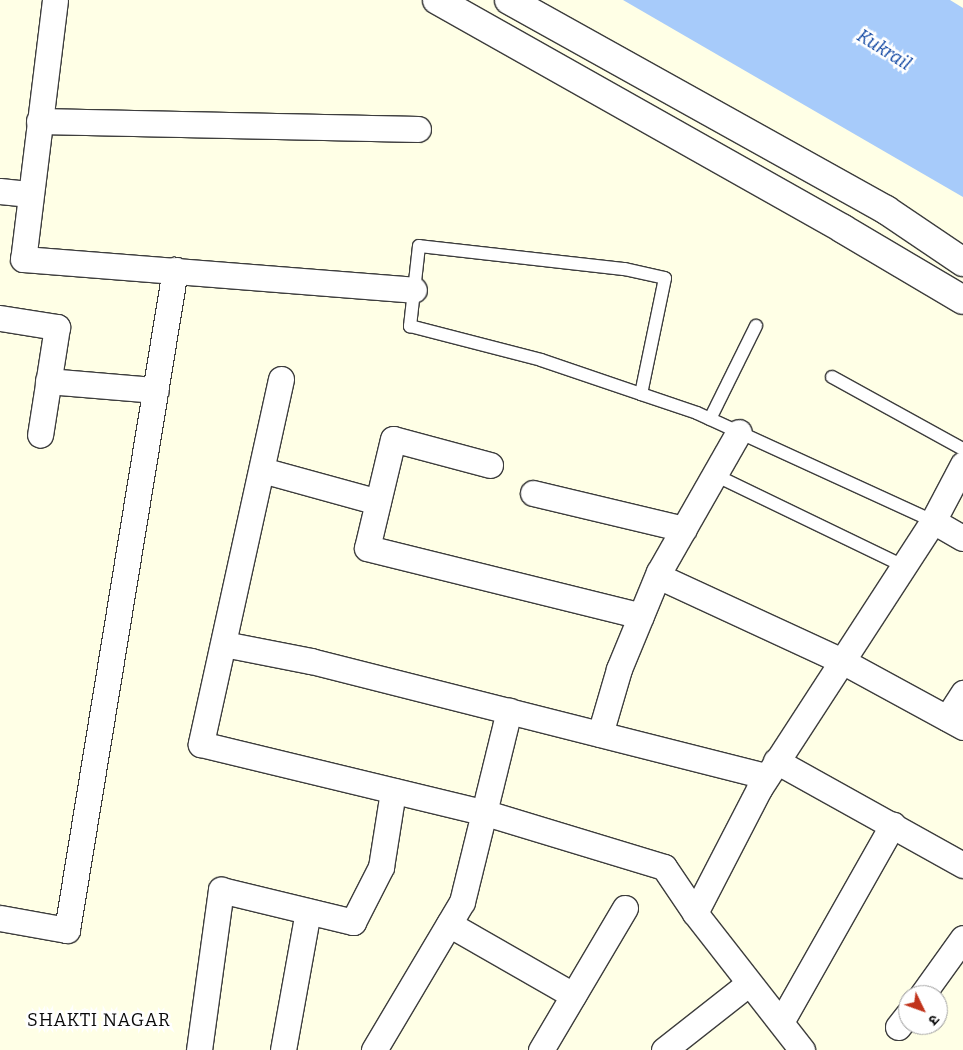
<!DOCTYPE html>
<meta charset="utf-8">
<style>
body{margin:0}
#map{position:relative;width:963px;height:1050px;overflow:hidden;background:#ffffe6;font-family:Bitter,"Noto Sans Devanagari",serif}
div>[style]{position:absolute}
.water>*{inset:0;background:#a7cbfa}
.roads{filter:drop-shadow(1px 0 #3d3d3d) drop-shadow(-1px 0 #3d3d3d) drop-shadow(0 1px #3d3d3d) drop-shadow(0 -1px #3d3d3d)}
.service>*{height:12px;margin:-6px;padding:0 6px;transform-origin:6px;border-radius:6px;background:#fff}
.minor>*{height:25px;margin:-12.5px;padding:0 12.5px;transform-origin:12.5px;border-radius:12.5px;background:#fff}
.tertiary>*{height:28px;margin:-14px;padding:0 14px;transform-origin:14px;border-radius:14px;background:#fff}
span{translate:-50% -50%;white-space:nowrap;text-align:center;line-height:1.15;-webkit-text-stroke:5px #fff;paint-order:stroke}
.water-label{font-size:18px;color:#0d44a1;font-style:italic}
.neighbourhood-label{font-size:18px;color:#0a0a0a;letter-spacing:1px}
.north{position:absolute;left:898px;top:985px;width:50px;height:50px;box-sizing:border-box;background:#fff;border:1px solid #9d9d9d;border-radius:50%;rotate:132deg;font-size:14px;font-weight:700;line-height:20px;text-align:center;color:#0a0a0a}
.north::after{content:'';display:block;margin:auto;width:18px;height:22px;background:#c1331b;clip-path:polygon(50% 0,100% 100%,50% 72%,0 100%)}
</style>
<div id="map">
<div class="water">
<div style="clip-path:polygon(623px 0,950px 0,963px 8px,963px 197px)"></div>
</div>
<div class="roads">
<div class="service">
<div style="left:832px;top:377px;width:149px;rotate:28.8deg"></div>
<div style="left:641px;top:394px;width:118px;rotate:-78.3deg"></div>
<div style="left:665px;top:278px;width:42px;rotate:-167.6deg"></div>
<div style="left:624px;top:269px;width:206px;rotate:-173.6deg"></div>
<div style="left:419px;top:246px;width:81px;rotate:96.4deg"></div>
<div style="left:410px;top:326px;width:135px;rotate:14.5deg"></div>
<div style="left:541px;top:360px;width:106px;rotate:18.8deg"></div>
<div style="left:641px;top:394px;width:59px;rotate:18.7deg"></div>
<div style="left:697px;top:413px;width:260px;rotate:24.6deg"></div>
<div style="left:710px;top:419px;width:104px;rotate:-63.7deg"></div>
<div style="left:715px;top:475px;width:209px;rotate:25.8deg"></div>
</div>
<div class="minor">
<div style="left:55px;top:0;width:261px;rotate:97deg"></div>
<div style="left:23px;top:259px;width:392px;rotate:4.5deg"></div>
<div style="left:39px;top:121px;width:379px;rotate:1.2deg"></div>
<div style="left:0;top:191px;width:30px;rotate:6deg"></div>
<div style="left:0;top:318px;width:58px;rotate:9deg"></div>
<div style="left:57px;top:327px;width:109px;rotate:98.9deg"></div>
<div style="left:281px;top:379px;width:374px;rotate:102.4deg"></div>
<div style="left:201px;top:744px;width:293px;rotate:13.6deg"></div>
<div style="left:486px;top:813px;width:186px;rotate:16.9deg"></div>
<div style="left:664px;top:867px;width:55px;rotate:56deg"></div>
<div style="left:695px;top:913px;width:174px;rotate:52deg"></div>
<div style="left:48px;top:381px;width:108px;rotate:4.8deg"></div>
<div style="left:490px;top:465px;width:100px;rotate:-165deg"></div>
<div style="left:393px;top:439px;width:112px;rotate:103.4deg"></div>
<div style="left:367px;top:548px;width:282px;rotate:13.9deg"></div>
<div style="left:262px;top:470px;width:120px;rotate:15.4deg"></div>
<div style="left:533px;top:493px;width:155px;rotate:13.4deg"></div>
<div style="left:933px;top:521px;width:34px;rotate:30deg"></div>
<div style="left:658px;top:576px;width:203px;rotate:24.8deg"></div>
<div style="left:842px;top:661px;width:138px;rotate:28.6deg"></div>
<div style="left:224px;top:644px;width:89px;rotate:11.1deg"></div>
<div style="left:311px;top:661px;width:470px;rotate:14.2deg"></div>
<div style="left:947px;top:718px;width:30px;rotate:-57deg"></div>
<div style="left:600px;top:734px;width:68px;rotate:-73.7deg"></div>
<div style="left:619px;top:669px;width:105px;rotate:-67.6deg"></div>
<div style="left:659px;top:572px;width:161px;rotate:-60.3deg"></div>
<div style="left:776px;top:761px;width:214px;rotate:29.1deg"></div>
<div style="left:695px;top:913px;width:140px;rotate:-62.7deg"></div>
<div style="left:759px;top:789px;width:320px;rotate:-57deg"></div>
<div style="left:933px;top:521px;width:64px;rotate:-62.2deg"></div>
<div style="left:0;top:918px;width:68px;rotate:10.2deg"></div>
<div style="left:67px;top:930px;width:669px;rotate:-80.71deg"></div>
<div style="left:449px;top:924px;width:143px;rotate:29.8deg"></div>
<div style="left:922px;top:995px;width:70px;rotate:-54.3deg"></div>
<div style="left:781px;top:1022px;width:227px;rotate:-60.5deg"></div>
<div style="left:898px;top:1027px;width:16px;rotate:-52deg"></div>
<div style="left:199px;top:1050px;width:162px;rotate:-82.2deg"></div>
<div style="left:221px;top:890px;width:136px;rotate:13.6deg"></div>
<div style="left:353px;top:922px;width:62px;rotate:-63deg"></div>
<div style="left:381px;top:867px;width:77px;rotate:-81deg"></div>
<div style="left:283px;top:1050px;width:141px;rotate:-79.8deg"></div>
<div style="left:374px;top:1050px;width:172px;rotate:-59.3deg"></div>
<div style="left:462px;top:902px;width:197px;rotate:-76.2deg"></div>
<div style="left:541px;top:1050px;width:165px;rotate:-59.4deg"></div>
<div style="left:664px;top:1050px;width:108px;rotate:-38.2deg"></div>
</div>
<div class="tertiary">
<div style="left:437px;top:0;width:466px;rotate:29.4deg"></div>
<div style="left:843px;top:229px;width:139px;rotate:30.6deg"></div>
<div style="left:509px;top:0;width:432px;rotate:29.1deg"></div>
<div style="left:886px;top:210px;width:93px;rotate:34deg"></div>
</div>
</div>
<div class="water-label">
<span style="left:884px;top:50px;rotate:32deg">Kukrail</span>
</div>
<div class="neighbourhood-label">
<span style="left:99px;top:1020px">SHAKTI NAGAR</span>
</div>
<div class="north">उ</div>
</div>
